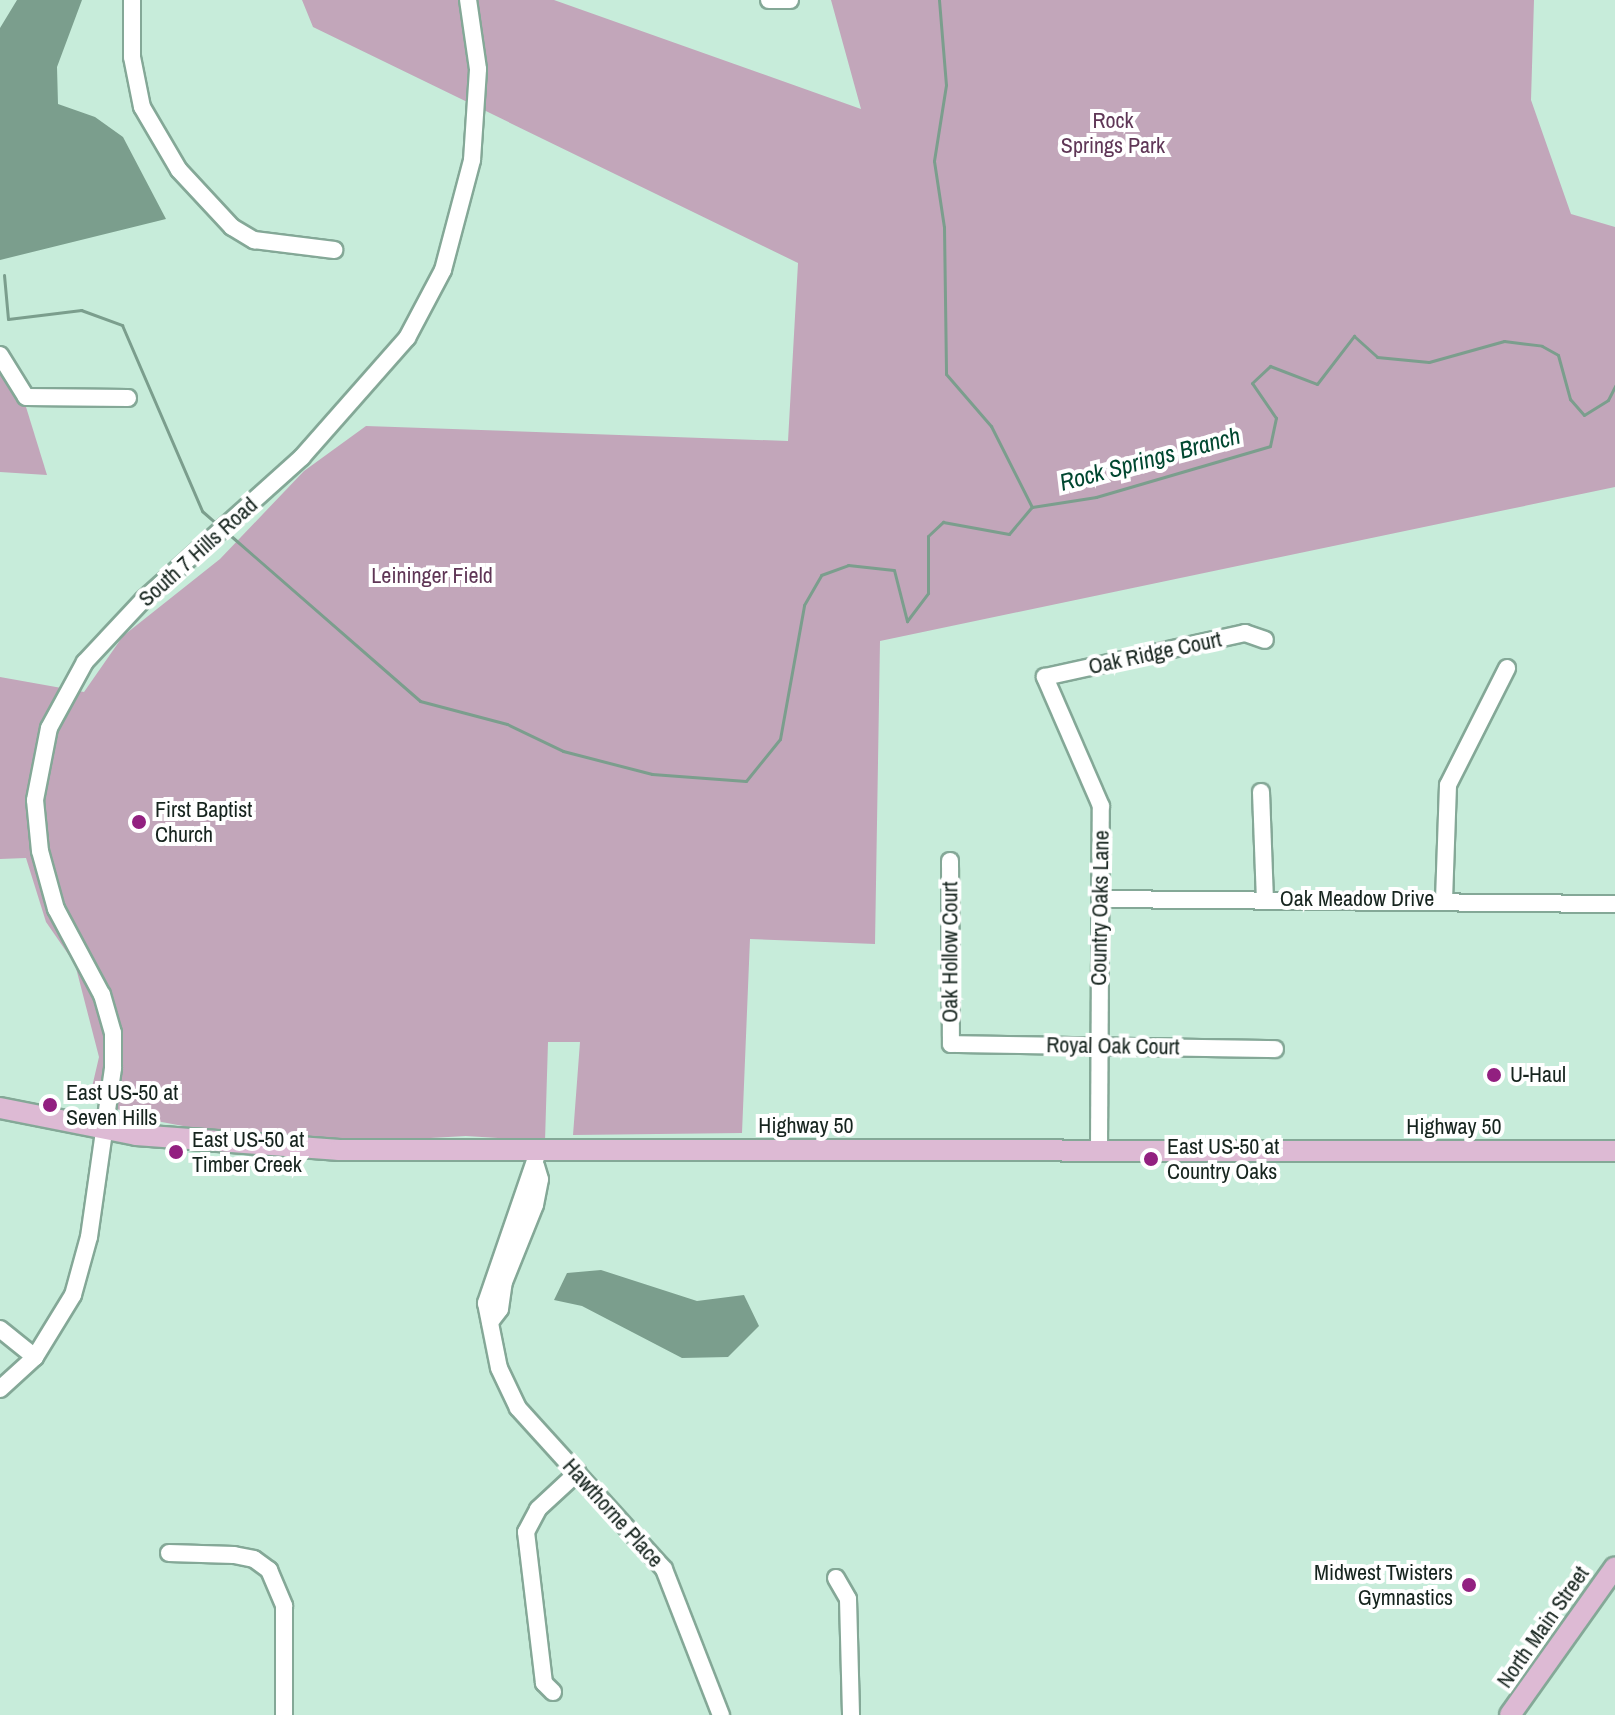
<!DOCTYPE html>
<style>
body{margin:0}
#map{position:relative;width:1615px;height:1715px;overflow:hidden;background:#c7ecda;font-family:"Archivo Narrow",sans-serif}
div>[style]{position:absolute}
.green>*{inset:0;background:#c2a6ba}
.water>*{inset:0;background:#7b9e8d}
.stream>*{height:3px;margin:-1.5px;padding:0 1.5px;transform-origin:1.5px;border-radius:1.5px;background:#7b9e8d}
.roads{filter:drop-shadow(2px 0 #84a897) drop-shadow(-2px 0 #84a897) drop-shadow(0 2px #84a897) drop-shadow(0 -2px #84a897)}
.minor>*{height:16px;margin:-8px;padding:0 8px;transform-origin:8px;border-radius:8px;background:#fff}
.major>*{height:20px;margin:-10px;padding:0 10px;transform-origin:10px;border-radius:10px;background:#ddbad4}
.dots>*{width:22px;height:22px;translate:-50% -50%;box-sizing:border-box;border:4px solid #fff;border-radius:50%}
span{translate:-50% -50%;white-space:nowrap;text-align:center;line-height:1.15;-webkit-text-stroke:8px #fff;paint-order:stroke}
.park-label{font-size:22px;color:#5f3656}
.street-label{font-size:22px;color:#16241e}
.poi-label{font-size:22px;color:#16241e}
.left{translate:0 -50%;text-align:left}
.right{translate:-100% -50%;text-align:right}
.water-label{font-size:24px;color:#004730;font-style:italic}
</style>
<div id="map">
<div class="green">
<div style="clip-path:polygon(302px 0,554px 0,861px 109px,831px 0,1534px 0,1531px 100px,1571px 214px,1615px 227px,1615px 487px,880px 641px,875px 944px,750px 939px,742px 1133px,573px 1135px,580px 1042px,548px 1042px,545px 1141px,466px 1136px,323px 1144px,242px 1137px,151px 1120px,89px 1100px,99px 1057px,75px 964px,46px 922px,26px 858px,0 859px,0 677px,84px 692px,123px 636px,220px 559px,304px 471px,366px 426px,788px 441px,798px 263px,313px 27px)"></div>
<div style="clip-path:polygon(0 355px,22px 394px,47px 475px,0 472px)"></div>
</div>
<div class="water">
<div style="clip-path:polygon(17px 0,82px 0,57px 67px,58px 104px,95px 117px,123px 137px,166px 219px,0 260px,0 28px)"></div>
<div style="clip-path:polygon(601px 1270px,697px 1301px,744px 1295px,759px 1326px,728px 1357px,682px 1358px,582px 1306px,554px 1300px,567px 1273px)"></div>
</div>
<div class="stream">
<div style="left:939px;top:0;width:85px;rotate:85.3deg"></div>
<div style="left:946px;top:85px;width:77px;rotate:99deg"></div>
<div style="left:934px;top:161px;width:67px;rotate:81.4deg"></div>
<div style="left:944px;top:227px;width:147px;rotate:89.2deg"></div>
<div style="left:946px;top:374px;width:69px;rotate:49.1deg"></div>
<div style="left:991px;top:426px;width:91px;rotate:63.2deg"></div>
<div style="left:4px;top:275px;width:44px;rotate:84.8deg"></div>
<div style="left:8px;top:319px;width:74px;rotate:-7deg"></div>
<div style="left:81px;top:310px;width:44px;rotate:20.1deg"></div>
<div style="left:122px;top:325px;width:202px;rotate:66.7deg"></div>
<div style="left:202px;top:511px;width:18px;rotate:41deg"></div>
<div style="left:1032px;top:507px;width:65px;rotate:-8.9deg"></div>
<div style="left:1096px;top:497px;width:181px;rotate:-16.3deg"></div>
<div style="left:1270px;top:446px;width:29px;rotate:-78deg"></div>
<div style="left:1276px;top:418px;width:42px;rotate:-124.4deg"></div>
<div style="left:1252px;top:383px;width:25px;rotate:-43deg"></div>
<div style="left:1270px;top:366px;width:50px;rotate:21deg"></div>
<div style="left:1317px;top:384px;width:61px;rotate:-52.4deg"></div>
<div style="left:1354px;top:336px;width:31px;rotate:42deg"></div>
<div style="left:1377px;top:357px;width:52px;rotate:5.5deg"></div>
<div style="left:1429px;top:362px;width:78px;rotate:-15.6deg"></div>
<div style="left:1504px;top:341px;width:38px;rotate:7deg"></div>
<div style="left:1542px;top:346px;width:18px;rotate:29deg"></div>
<div style="left:1558px;top:355px;width:46px;rotate:74.7deg"></div>
<div style="left:1570px;top:399px;width:21px;rotate:49deg"></div>
<div style="left:1584px;top:415px;width:28px;rotate:-32deg"></div>
<div style="left:1608px;top:400px;width:16px;rotate:-63deg"></div>
<div style="left:231px;top:536px;width:251px;rotate:41.1deg"></div>
<div style="left:420px;top:701px;width:90px;rotate:14.8deg"></div>
<div style="left:507px;top:724px;width:62px;rotate:25.7deg"></div>
<div style="left:563px;top:751px;width:92px;rotate:14.5deg"></div>
<div style="left:652px;top:774px;width:94px;rotate:4.3deg"></div>
<div style="left:746px;top:781px;width:54px;rotate:-51deg"></div>
<div style="left:780px;top:739px;width:136px;rotate:-79.8deg"></div>
<div style="left:804px;top:605px;width:34px;rotate:-60deg"></div>
<div style="left:821px;top:575px;width:29px;rotate:-20deg"></div>
<div style="left:848px;top:565px;width:46px;rotate:6.2deg"></div>
<div style="left:894px;top:570px;width:53px;rotate:75.7deg"></div>
<div style="left:907px;top:621px;width:35px;rotate:-53deg"></div>
<div style="left:928px;top:593px;width:57px;rotate:-90deg"></div>
<div style="left:928px;top:536px;width:21px;rotate:-43deg"></div>
<div style="left:943px;top:522px;width:67px;rotate:10.3deg"></div>
<div style="left:1009px;top:534px;width:35px;rotate:-50deg"></div>
</div>
<div class="roads">
<div class="minor">
<div style="left:132px;top:0;width:57px;rotate:90deg"></div>
<div style="left:132px;top:57px;width:51px;rotate:78.7deg"></div>
<div style="left:142px;top:107px;width:73px;rotate:59.6deg"></div>
<div style="left:179px;top:170px;width:78px;rotate:47.1deg"></div>
<div style="left:232px;top:227px;width:26px;rotate:31deg"></div>
<div style="left:254px;top:240px;width:81px;rotate:7.1deg"></div>
<div style="left:769px;top:0;width:21px"></div>
<div style="left:0;top:355px;width:49px;rotate:58.2deg"></div>
<div style="left:26px;top:397px;width:102px;rotate:0.6deg"></div>
<div style="left:1261px;top:792px;width:107px;rotate:87.9deg"></div>
<div style="left:950px;top:861px;width:183px;rotate:89.7deg"></div>
<div style="left:951px;top:1044px;width:324px;rotate:0.9deg"></div>
<div style="left:1100px;top:899px;width:515px;rotate:0.56deg"></div>
<div style="left:1444px;top:900px;width:115px;rotate:-88deg"></div>
<div style="left:1448px;top:785px;width:131px;rotate:-63.2deg"></div>
<div style="left:539px;top:1149px;width:163px;rotate:109deg"></div>
<div style="left:486px;top:1303px;width:66px;rotate:78.7deg"></div>
<div style="left:499px;top:1368px;width:44px;rotate:64.6deg"></div>
<div style="left:518px;top:1408px;width:217px;rotate:47.8deg"></div>
<div style="left:664px;top:1569px;width:157px;rotate:68.7deg"></div>
<div style="left:1099px;top:1150px;width:344px;rotate:-89.7deg"></div>
<div style="left:1101px;top:806px;width:141px;rotate:-113.5deg"></div>
<div style="left:1045px;top:677px;width:205px;rotate:-12.4deg"></div>
<div style="left:1245px;top:633px;width:21px;rotate:19deg"></div>
<div style="left:490px;top:1322px;width:16px;rotate:-52deg"></div>
<div style="left:500px;top:1309px;width:27px;rotate:-82deg"></div>
<div style="left:504px;top:1282px;width:83px;rotate:-68.1deg"></div>
<div style="left:535px;top:1205px;width:26px;rotate:-79deg"></div>
<div style="left:540px;top:1179px;width:14px;rotate:-107deg"></div>
<div style="left:0;top:1329px;width:45px;rotate:38.7deg"></div>
<div style="left:0;top:1389px;width:47px;rotate:-42.4deg"></div>
<div style="left:35px;top:1357px;width:73px;rotate:-58.5deg"></div>
<div style="left:73px;top:1295px;width:60px;rotate:-74.6deg"></div>
<div style="left:89px;top:1237px;width:171px;rotate:-81.9deg"></div>
<div style="left:113px;top:1068px;width:35px;rotate:-90deg"></div>
<div style="left:113px;top:1033px;width:40px;rotate:-106deg"></div>
<div style="left:102px;top:995px;width:98px;rotate:-118.1deg"></div>
<div style="left:56px;top:909px;width:60px;rotate:-105.4deg"></div>
<div style="left:40px;top:851px;width:51px;rotate:-95.6deg"></div>
<div style="left:35px;top:800px;width:73px;rotate:-79deg"></div>
<div style="left:49px;top:728px;width:75px;rotate:-61.4deg"></div>
<div style="left:85px;top:662px;width:86px;rotate:-46.9deg"></div>
<div style="left:144px;top:599px;width:212px;rotate:-41.9deg"></div>
<div style="left:302px;top:457px;width:159px;rotate:-48.6deg"></div>
<div style="left:407px;top:338px;width:77px;rotate:-62.1deg"></div>
<div style="left:443px;top:270px;width:114px;rotate:-75.2deg"></div>
<div style="left:472px;top:160px;width:91px;rotate:-86.2deg"></div>
<div style="left:478px;top:69px;width:70px;rotate:-98.2deg"></div>
<div style="left:169px;top:1553px;width:65px;rotate:1.8deg"></div>
<div style="left:234px;top:1555px;width:20px;rotate:11deg"></div>
<div style="left:254px;top:1559px;width:19px;rotate:36deg"></div>
<div style="left:269px;top:1570px;width:39px;rotate:67deg"></div>
<div style="left:284px;top:1606px;width:109px;rotate:90deg"></div>
<div style="left:836px;top:1578px;width:24px;rotate:60deg"></div>
<div style="left:848px;top:1599px;width:116px;rotate:88.5deg"></div>
<div style="left:553px;top:1692px;width:13px;rotate:-135deg"></div>
<div style="left:544px;top:1683px;width:152px;rotate:-96.8deg"></div>
<div style="left:526px;top:1532px;width:26px;rotate:-62deg"></div>
<div style="left:538px;top:1509px;width:54px;rotate:-42.8deg"></div>
</div>
<div class="major">
<div style="left:0;top:1108px;width:139px;rotate:11.2deg"></div>
<div style="left:136px;top:1135px;width:204px;rotate:4.2deg"></div>
<div style="left:339px;top:1150px;width:1276px;rotate:0.04deg"></div>
<div style="left:1510px;top:1715px;width:181px;rotate:-54.6deg"></div>
</div>
</div>
<div class="dots">
<div style="left:139px;top:822px;background:#922080"></div>
<div style="left:1494px;top:1075px;background:#922080"></div>
<div style="left:50px;top:1105px;background:#922080"></div>
<div style="left:176px;top:1152px;background:#922080"></div>
<div style="left:1151px;top:1159px;background:#922080"></div>
<div style="left:1469px;top:1585px;background:#922080"></div>
</div>
<div class="park-label">
<span style="left:1113px;top:133px">Rock<br>Springs Park</span>
<span style="left:432px;top:576px">Leininger Field</span>
</div>
<div class="street-label">
<span style="left:198px;top:552px;rotate:-42deg">South 7 Hills Road</span>
<span style="left:1155px;top:653px;rotate:-12deg">Oak Ridge Court</span>
<span style="left:1357px;top:899px">Oak Meadow Drive</span>
<span style="left:1100px;top:908px;rotate:-89deg">Country Oaks Lane</span>
<span style="left:950px;top:952px;rotate:-90deg">Oak Hollow Court</span>
<span style="left:1113px;top:1046px;rotate:1deg">Royal Oak Court</span>
<span style="left:806px;top:1126px">Highway 50</span>
<span style="left:1454px;top:1127px">Highway 50</span>
<span style="left:613px;top:1513px;rotate:48deg">Hawthorne Place</span>
<span style="left:1543px;top:1627px;rotate:-55deg">North Main Street</span>
</div>
<div class="poi-label">
<span class="left" style="left:155px;top:822px">First Baptist<br>Church</span>
<span class="left" style="left:1510px;top:1075px">U-Haul</span>
<span class="left" style="left:66px;top:1105px">East US-50 at<br>Seven Hills</span>
<span class="left" style="left:192px;top:1152px">East US-50 at<br>Timber Creek</span>
<span class="left" style="left:1167px;top:1159px">East US-50 at<br>Country Oaks</span>
<span class="right" style="left:1453px;top:1585px">Midwest Twisters<br>Gymnastics</span>
</div>
<div class="water-label">
<span style="left:1150px;top:459px;rotate:-15deg">Rock Springs Branch</span>
</div>
</div>
